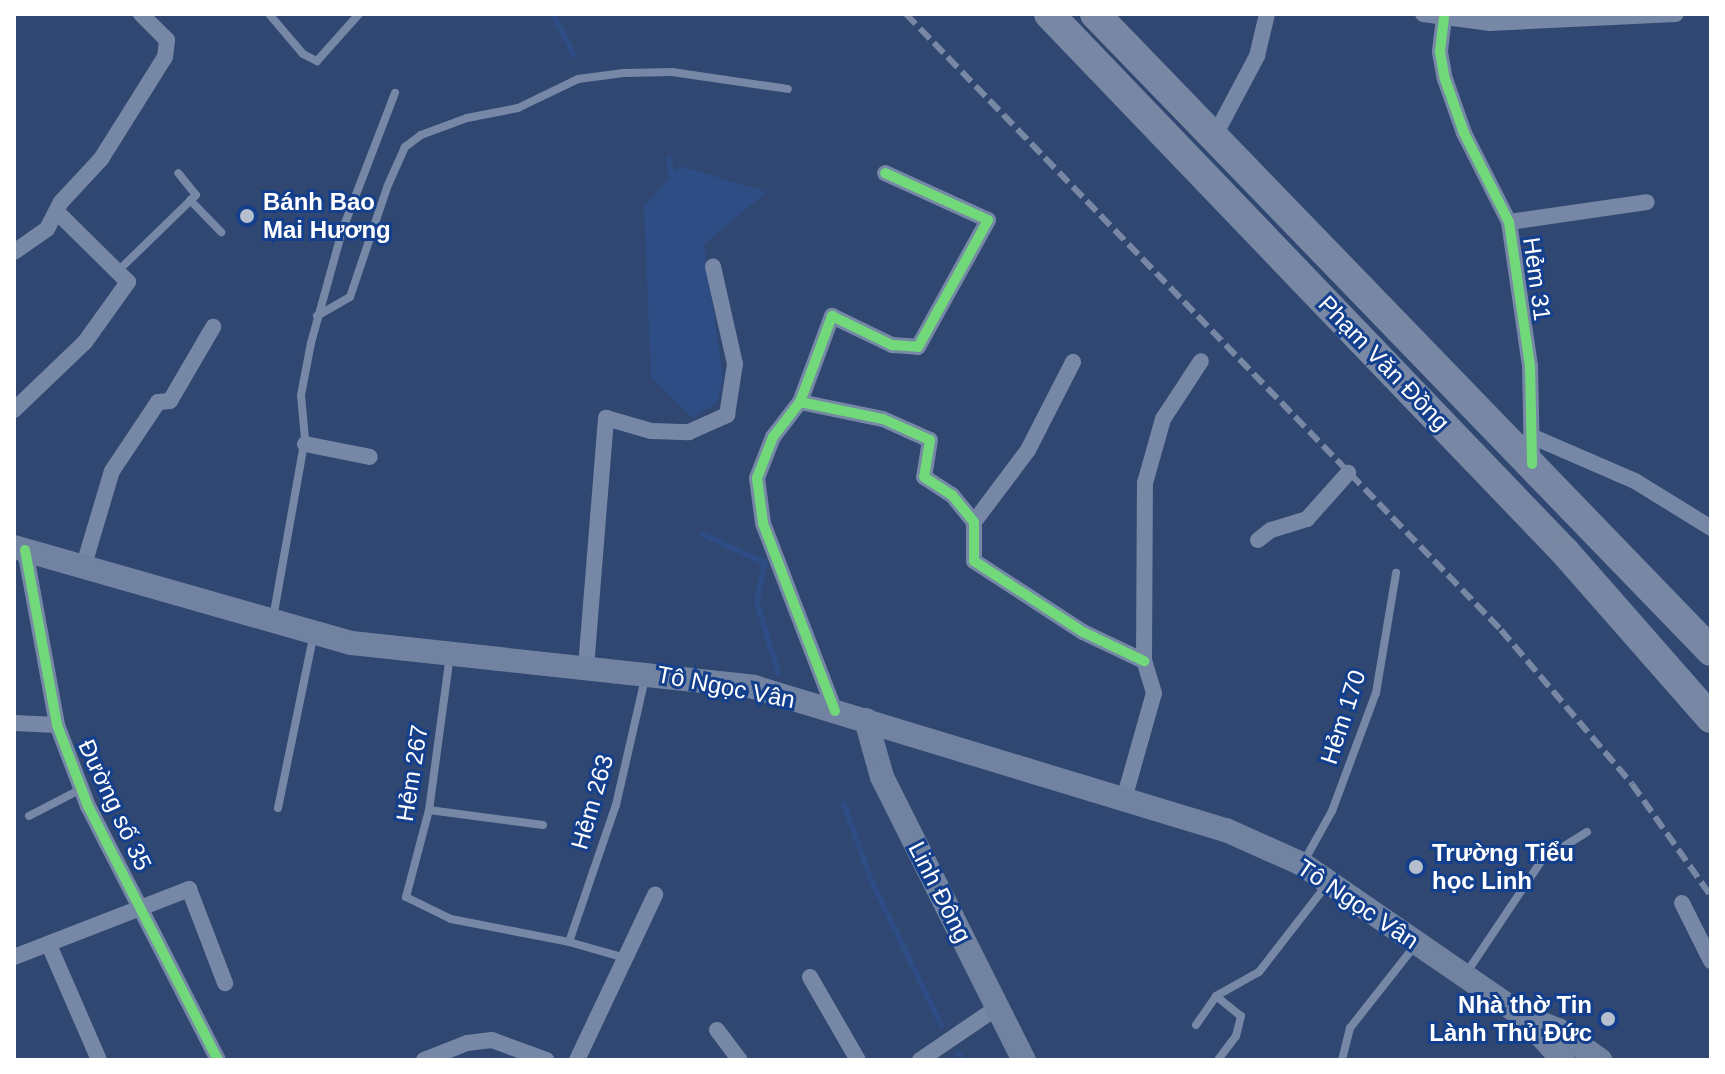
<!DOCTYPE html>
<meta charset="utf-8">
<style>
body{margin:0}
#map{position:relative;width:1725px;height:1074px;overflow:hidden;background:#2f4771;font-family:Helvetica,sans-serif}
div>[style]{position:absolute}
.water>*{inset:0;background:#2e4d85}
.stream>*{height:6px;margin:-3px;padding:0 3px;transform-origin:3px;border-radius:3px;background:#2e4d85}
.lane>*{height:8px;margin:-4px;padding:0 4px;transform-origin:4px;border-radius:4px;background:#7688a5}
.street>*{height:16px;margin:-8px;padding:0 8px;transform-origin:8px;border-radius:8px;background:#7688a5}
.secondary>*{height:24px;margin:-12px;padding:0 12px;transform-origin:12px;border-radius:12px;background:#7183a1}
.highway>*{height:30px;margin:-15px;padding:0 15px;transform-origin:15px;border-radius:15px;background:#7888a4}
.rail>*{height:6px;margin-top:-3px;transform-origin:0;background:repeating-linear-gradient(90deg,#7888a4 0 14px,transparent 0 20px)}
.cycleway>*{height:10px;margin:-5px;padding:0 5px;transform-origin:5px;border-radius:5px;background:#71d979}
.dots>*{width:22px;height:22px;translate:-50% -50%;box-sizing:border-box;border:4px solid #143f8c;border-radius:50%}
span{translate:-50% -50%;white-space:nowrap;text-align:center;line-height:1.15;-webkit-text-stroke:6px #143f8c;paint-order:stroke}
.poi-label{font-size:24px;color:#fff;font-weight:700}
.left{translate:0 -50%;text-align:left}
.right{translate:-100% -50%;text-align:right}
.street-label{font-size:24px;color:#fff}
.frame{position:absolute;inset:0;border:16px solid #fff;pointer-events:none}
</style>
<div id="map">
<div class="water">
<div style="clip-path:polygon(680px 166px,767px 192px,704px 244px,723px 378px,717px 402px,693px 418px,651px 378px,644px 206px)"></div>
</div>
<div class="stream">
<div style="left:553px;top:14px;width:46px;rotate:62.9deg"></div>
<div style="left:669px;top:159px;width:24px;rotate:81deg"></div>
<div style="left:702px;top:534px;width:69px;rotate:24.7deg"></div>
<div style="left:765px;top:563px;width:40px;rotate:102deg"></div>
<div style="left:757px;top:602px;width:74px;rotate:73.5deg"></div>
<div style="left:844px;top:804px;width:83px;rotate:70.3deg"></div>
<div style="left:872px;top:882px;width:159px;rotate:64.2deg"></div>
<div style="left:958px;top:1053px;width:8px;rotate:60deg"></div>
</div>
<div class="lane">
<div style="left:269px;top:14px;width:52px;rotate:49.6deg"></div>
<div style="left:303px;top:54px;width:16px;rotate:27deg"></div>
<div style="left:317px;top:61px;width:63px;rotate:-48.2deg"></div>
<div style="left:190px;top:200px;width:45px;rotate:45.9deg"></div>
<div style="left:120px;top:269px;width:106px;rotate:-44.2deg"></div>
<div style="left:196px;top:195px;width:28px;rotate:-129deg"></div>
<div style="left:317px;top:316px;width:38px;rotate:-30deg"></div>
<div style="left:350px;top:297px;width:118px;rotate:-71.3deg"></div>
<div style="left:388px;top:185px;width:42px;rotate:-65.9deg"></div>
<div style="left:405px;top:147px;width:20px;rotate:-37deg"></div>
<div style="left:421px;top:135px;width:49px;rotate:-20.3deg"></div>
<div style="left:467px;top:118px;width:52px;rotate:-11.1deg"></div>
<div style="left:518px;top:108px;width:67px;rotate:-25.8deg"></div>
<div style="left:578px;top:79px;width:46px;rotate:-7.4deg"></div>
<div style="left:624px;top:73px;width:48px;rotate:-1.2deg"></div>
<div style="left:672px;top:72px;width:117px;rotate:8.3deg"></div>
<div style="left:273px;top:618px;width:182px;rotate:-79.9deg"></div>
<div style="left:305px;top:439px;width:44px;rotate:-95.2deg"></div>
<div style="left:301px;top:395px;width:53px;rotate:-79.1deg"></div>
<div style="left:311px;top:343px;width:116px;rotate:-74.5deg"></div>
<div style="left:342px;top:231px;width:148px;rotate:-69deg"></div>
<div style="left:450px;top:655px;width:156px;rotate:97.7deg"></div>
<div style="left:429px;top:810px;width:90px;rotate:104.8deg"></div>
<div style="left:406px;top:897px;width:50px;rotate:26.1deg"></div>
<div style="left:451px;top:919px;width:120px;rotate:11deg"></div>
<div style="left:569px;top:942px;width:58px;rotate:15.9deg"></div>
<div style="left:278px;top:808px;width:175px;rotate:-78.4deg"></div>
<div style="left:429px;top:810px;width:115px;rotate:7.5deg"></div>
<div style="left:29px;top:816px;width:59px;rotate:-27.4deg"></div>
<div style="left:1303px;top:863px;width:60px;rotate:-60.9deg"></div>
<div style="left:1332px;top:811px;width:126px;rotate:-69.6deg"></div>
<div style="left:1376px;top:693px;width:122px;rotate:-80.5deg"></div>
<div style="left:569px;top:942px;width:145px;rotate:-71.1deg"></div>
<div style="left:616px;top:805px;width:130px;rotate:-77.1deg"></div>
<div style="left:1467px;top:972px;width:135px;rotate:-56.2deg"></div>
<div style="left:1542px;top:860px;width:53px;rotate:-31.9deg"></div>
<div style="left:1216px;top:996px;width:32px;rotate:39deg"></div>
<div style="left:1241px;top:1016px;width:21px;rotate:104deg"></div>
<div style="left:1236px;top:1036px;width:30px;rotate:127deg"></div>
<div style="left:1196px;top:1025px;width:35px;rotate:-55deg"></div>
<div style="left:1216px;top:996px;width:49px;rotate:-29.2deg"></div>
<div style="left:1259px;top:972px;width:113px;rotate:-52.2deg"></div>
<div style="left:1342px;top:1060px;width:33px;rotate:-76deg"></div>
<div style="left:1350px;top:1028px;width:107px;rotate:-51.8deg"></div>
</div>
<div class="street">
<div style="left:1423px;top:14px;width:68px;rotate:7.7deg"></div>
<div style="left:1490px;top:23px;width:186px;rotate:-2.8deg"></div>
<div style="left:1444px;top:18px;width:34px;rotate:97deg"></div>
<div style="left:1440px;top:52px;width:27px;rotate:80deg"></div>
<div style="left:1445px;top:79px;width:57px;rotate:70.6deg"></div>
<div style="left:1464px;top:133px;width:100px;rotate:63.2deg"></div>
<div style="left:1509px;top:222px;width:146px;rotate:81.7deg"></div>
<div style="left:1530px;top:366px;width:96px;rotate:88.8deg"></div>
<div style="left:1214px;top:137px;width:92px;rotate:-62deg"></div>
<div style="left:1257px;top:56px;width:43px;rotate:-76.6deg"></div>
<div style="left:1509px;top:222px;width:139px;rotate:-8.2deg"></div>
<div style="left:14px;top:252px;width:40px;rotate:-34.9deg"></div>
<div style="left:47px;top:229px;width:30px;rotate:-63deg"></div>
<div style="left:61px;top:202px;width:59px;rotate:-47.1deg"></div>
<div style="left:101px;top:159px;width:120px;rotate:-57.9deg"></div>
<div style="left:165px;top:57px;width:17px;rotate:-83deg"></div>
<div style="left:167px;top:40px;width:37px;rotate:-135deg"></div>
<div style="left:800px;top:402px;width:85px;rotate:11.6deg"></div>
<div style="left:883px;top:419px;width:51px;rotate:24.1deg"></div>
<div style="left:930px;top:440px;width:37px;rotate:99deg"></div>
<div style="left:924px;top:477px;width:33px;rotate:33deg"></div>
<div style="left:952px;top:495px;width:35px;rotate:51deg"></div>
<div style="left:974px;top:522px;width:39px;rotate:90deg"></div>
<div style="left:974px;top:561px;width:130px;rotate:33.1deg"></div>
<div style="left:1083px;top:632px;width:68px;rotate:25.4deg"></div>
<div style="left:14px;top:410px;width:98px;rotate:-43.8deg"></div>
<div style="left:85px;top:342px;width:74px;rotate:-54.4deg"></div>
<div style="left:128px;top:282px;width:100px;rotate:-135.4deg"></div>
<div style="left:1531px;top:436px;width:113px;rotate:23.4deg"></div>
<div style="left:1635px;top:481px;width:89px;rotate:31.7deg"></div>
<div style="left:305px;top:444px;width:66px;rotate:11.3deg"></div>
<div style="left:974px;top:522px;width:90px;rotate:-53.1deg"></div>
<div style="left:1028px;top:450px;width:99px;rotate:-62.9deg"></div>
<div style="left:1258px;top:540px;width:16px;rotate:-38deg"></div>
<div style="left:1271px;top:530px;width:38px;rotate:-17deg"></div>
<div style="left:1307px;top:519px;width:62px;rotate:-48.3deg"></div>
<div style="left:25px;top:550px;width:178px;rotate:79.6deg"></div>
<div style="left:57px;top:725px;width:87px;rotate:69.1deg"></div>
<div style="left:88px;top:806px;width:285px;rotate:62.9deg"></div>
<div style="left:83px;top:568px;width:101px;rotate:-73.4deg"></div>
<div style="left:112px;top:471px;width:83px;rotate:-56.3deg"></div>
<div style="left:158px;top:402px;width:12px;rotate:-5deg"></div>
<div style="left:170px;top:401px;width:86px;rotate:-59.8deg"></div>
<div style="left:586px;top:667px;width:250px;rotate:-85.4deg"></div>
<div style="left:606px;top:418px;width:47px;rotate:16.1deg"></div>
<div style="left:651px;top:431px;width:38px;rotate:2deg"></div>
<div style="left:689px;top:432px;width:42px;rotate:-24.1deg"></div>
<div style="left:727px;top:415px;width:52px;rotate:-81.1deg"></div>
<div style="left:735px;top:364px;width:100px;rotate:-102.7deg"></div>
<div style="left:835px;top:711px;width:201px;rotate:-111deg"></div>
<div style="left:763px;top:523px;width:45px;rotate:-97.6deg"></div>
<div style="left:757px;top:478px;width:44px;rotate:-68.7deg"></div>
<div style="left:773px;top:437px;width:44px;rotate:-52.4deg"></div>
<div style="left:800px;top:402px;width:92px;rotate:-69.6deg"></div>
<div style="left:832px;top:316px;width:67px;rotate:25.8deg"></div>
<div style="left:892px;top:345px;width:26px;rotate:4deg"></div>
<div style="left:918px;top:347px;width:145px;rotate:-61.1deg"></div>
<div style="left:988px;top:220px;width:113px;rotate:-155.5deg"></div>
<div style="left:14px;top:723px;width:43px;rotate:2.7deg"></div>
<div style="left:1124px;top:799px;width:110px;rotate:-74.2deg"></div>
<div style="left:1154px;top:693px;width:34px;rotate:-107deg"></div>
<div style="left:1144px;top:661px;width:178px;rotate:-89.7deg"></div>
<div style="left:1145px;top:483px;width:66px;rotate:-74.3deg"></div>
<div style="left:1163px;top:419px;width:69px;rotate:-56.8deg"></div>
<div style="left:1682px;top:903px;width:65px;rotate:63.4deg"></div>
<div style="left:49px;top:945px;width:125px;rotate:66.5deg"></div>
<div style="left:14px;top:957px;width:188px;rotate:-21.2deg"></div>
<div style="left:189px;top:889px;width:101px;rotate:69deg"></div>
<div style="left:810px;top:977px;width:96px;rotate:60deg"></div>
<div style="left:717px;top:1030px;width:38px;rotate:53deg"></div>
<div style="left:424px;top:1060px;width:46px;rotate:-21.6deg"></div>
<div style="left:467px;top:1043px;width:25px;rotate:-7deg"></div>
<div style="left:492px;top:1040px;width:58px;rotate:20.3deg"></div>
<div style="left:577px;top:1060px;width:183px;rotate:-64.7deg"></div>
<div style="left:920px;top:1060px;width:94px;rotate:-34.2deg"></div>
</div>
<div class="secondary">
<div style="left:14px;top:547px;width:351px;rotate:15.9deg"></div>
<div style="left:352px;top:643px;width:404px;rotate:6.2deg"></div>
<div style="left:754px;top:687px;width:493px;rotate:16.9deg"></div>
<div style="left:1226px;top:830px;width:83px;rotate:24.1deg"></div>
<div style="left:1302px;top:864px;width:268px;rotate:34.5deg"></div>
<div style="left:1523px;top:1016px;width:38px;rotate:22deg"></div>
<div style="left:1558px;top:1030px;width:52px;rotate:35.5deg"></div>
<div style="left:866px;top:720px;width:59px;rotate:74.3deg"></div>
<div style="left:882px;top:777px;width:317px;rotate:63.4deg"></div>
<div style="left:1525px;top:1018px;width:57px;rotate:47.9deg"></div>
</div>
<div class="highway">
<div style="left:1049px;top:14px;width:745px;rotate:46.2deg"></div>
<div style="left:1565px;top:552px;width:221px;rotate:48.7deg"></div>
<div style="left:1095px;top:14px;width:886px;rotate:45.96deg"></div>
</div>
<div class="rail">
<div style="left:906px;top:14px;width:856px;rotate:45.99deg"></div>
<div style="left:1501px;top:630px;width:202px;rotate:49.6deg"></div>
<div style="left:1632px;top:784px;width:137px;rotate:54.8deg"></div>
</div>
<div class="cycleway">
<div style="left:1444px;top:18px;width:34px;rotate:97deg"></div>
<div style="left:1440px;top:52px;width:27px;rotate:80deg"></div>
<div style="left:1445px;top:79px;width:57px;rotate:70.6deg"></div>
<div style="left:1464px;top:133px;width:100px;rotate:63.2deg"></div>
<div style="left:1509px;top:222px;width:146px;rotate:81.7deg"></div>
<div style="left:1530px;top:366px;width:98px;rotate:88.8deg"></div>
<div style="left:800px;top:402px;width:85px;rotate:11.6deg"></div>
<div style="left:883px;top:419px;width:51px;rotate:24.1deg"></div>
<div style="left:930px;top:440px;width:37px;rotate:99deg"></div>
<div style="left:924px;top:477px;width:33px;rotate:33deg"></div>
<div style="left:952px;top:495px;width:35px;rotate:51deg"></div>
<div style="left:974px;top:522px;width:39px;rotate:90deg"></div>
<div style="left:974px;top:561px;width:130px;rotate:33.1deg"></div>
<div style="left:1083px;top:632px;width:68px;rotate:25.4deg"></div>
<div style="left:25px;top:550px;width:178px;rotate:79.6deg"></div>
<div style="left:57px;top:725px;width:87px;rotate:69.1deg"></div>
<div style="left:88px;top:806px;width:285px;rotate:62.9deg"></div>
<div style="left:835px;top:711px;width:201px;rotate:-111deg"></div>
<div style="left:763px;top:523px;width:45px;rotate:-97.6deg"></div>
<div style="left:757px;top:478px;width:44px;rotate:-68.7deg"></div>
<div style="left:773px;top:437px;width:44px;rotate:-52.4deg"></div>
<div style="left:800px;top:402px;width:92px;rotate:-69.6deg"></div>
<div style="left:832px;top:316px;width:67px;rotate:25.8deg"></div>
<div style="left:892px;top:345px;width:26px;rotate:4deg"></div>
<div style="left:918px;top:347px;width:145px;rotate:-61.1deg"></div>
<div style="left:988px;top:220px;width:113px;rotate:-155.5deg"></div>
</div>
<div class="dots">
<div style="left:247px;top:216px;background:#b6bfcd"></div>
<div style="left:1416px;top:867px;background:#b6bfcd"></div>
<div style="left:1608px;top:1019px;background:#b6bfcd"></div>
</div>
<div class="poi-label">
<span class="left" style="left:263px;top:216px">Bánh Bao<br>Mai Hương</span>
<span class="left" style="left:1432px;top:867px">Trường Tiểu<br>học Linh</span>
<span class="right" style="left:1592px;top:1019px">Nhà thờ Tin<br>Lành Thủ Đức</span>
</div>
<div class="street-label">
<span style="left:1537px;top:279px;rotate:82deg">Hẻm 31</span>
<span style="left:1384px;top:363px;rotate:46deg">Phạm Văn Đồng</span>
<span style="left:726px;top:687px;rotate:11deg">Tô Ngọc Vân</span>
<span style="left:1343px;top:717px;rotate:-72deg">Hẻm 170</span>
<span style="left:412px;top:773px;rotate:-81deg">Hẻm 267</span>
<span style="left:592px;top:802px;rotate:-74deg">Hẻm 263</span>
<span style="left:115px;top:805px;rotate:65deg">Đường số 35</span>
<span style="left:940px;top:892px;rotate:63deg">Linh Đông</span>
<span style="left:1358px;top:904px;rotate:34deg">Tô Ngọc Vân</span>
</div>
<div class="frame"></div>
</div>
